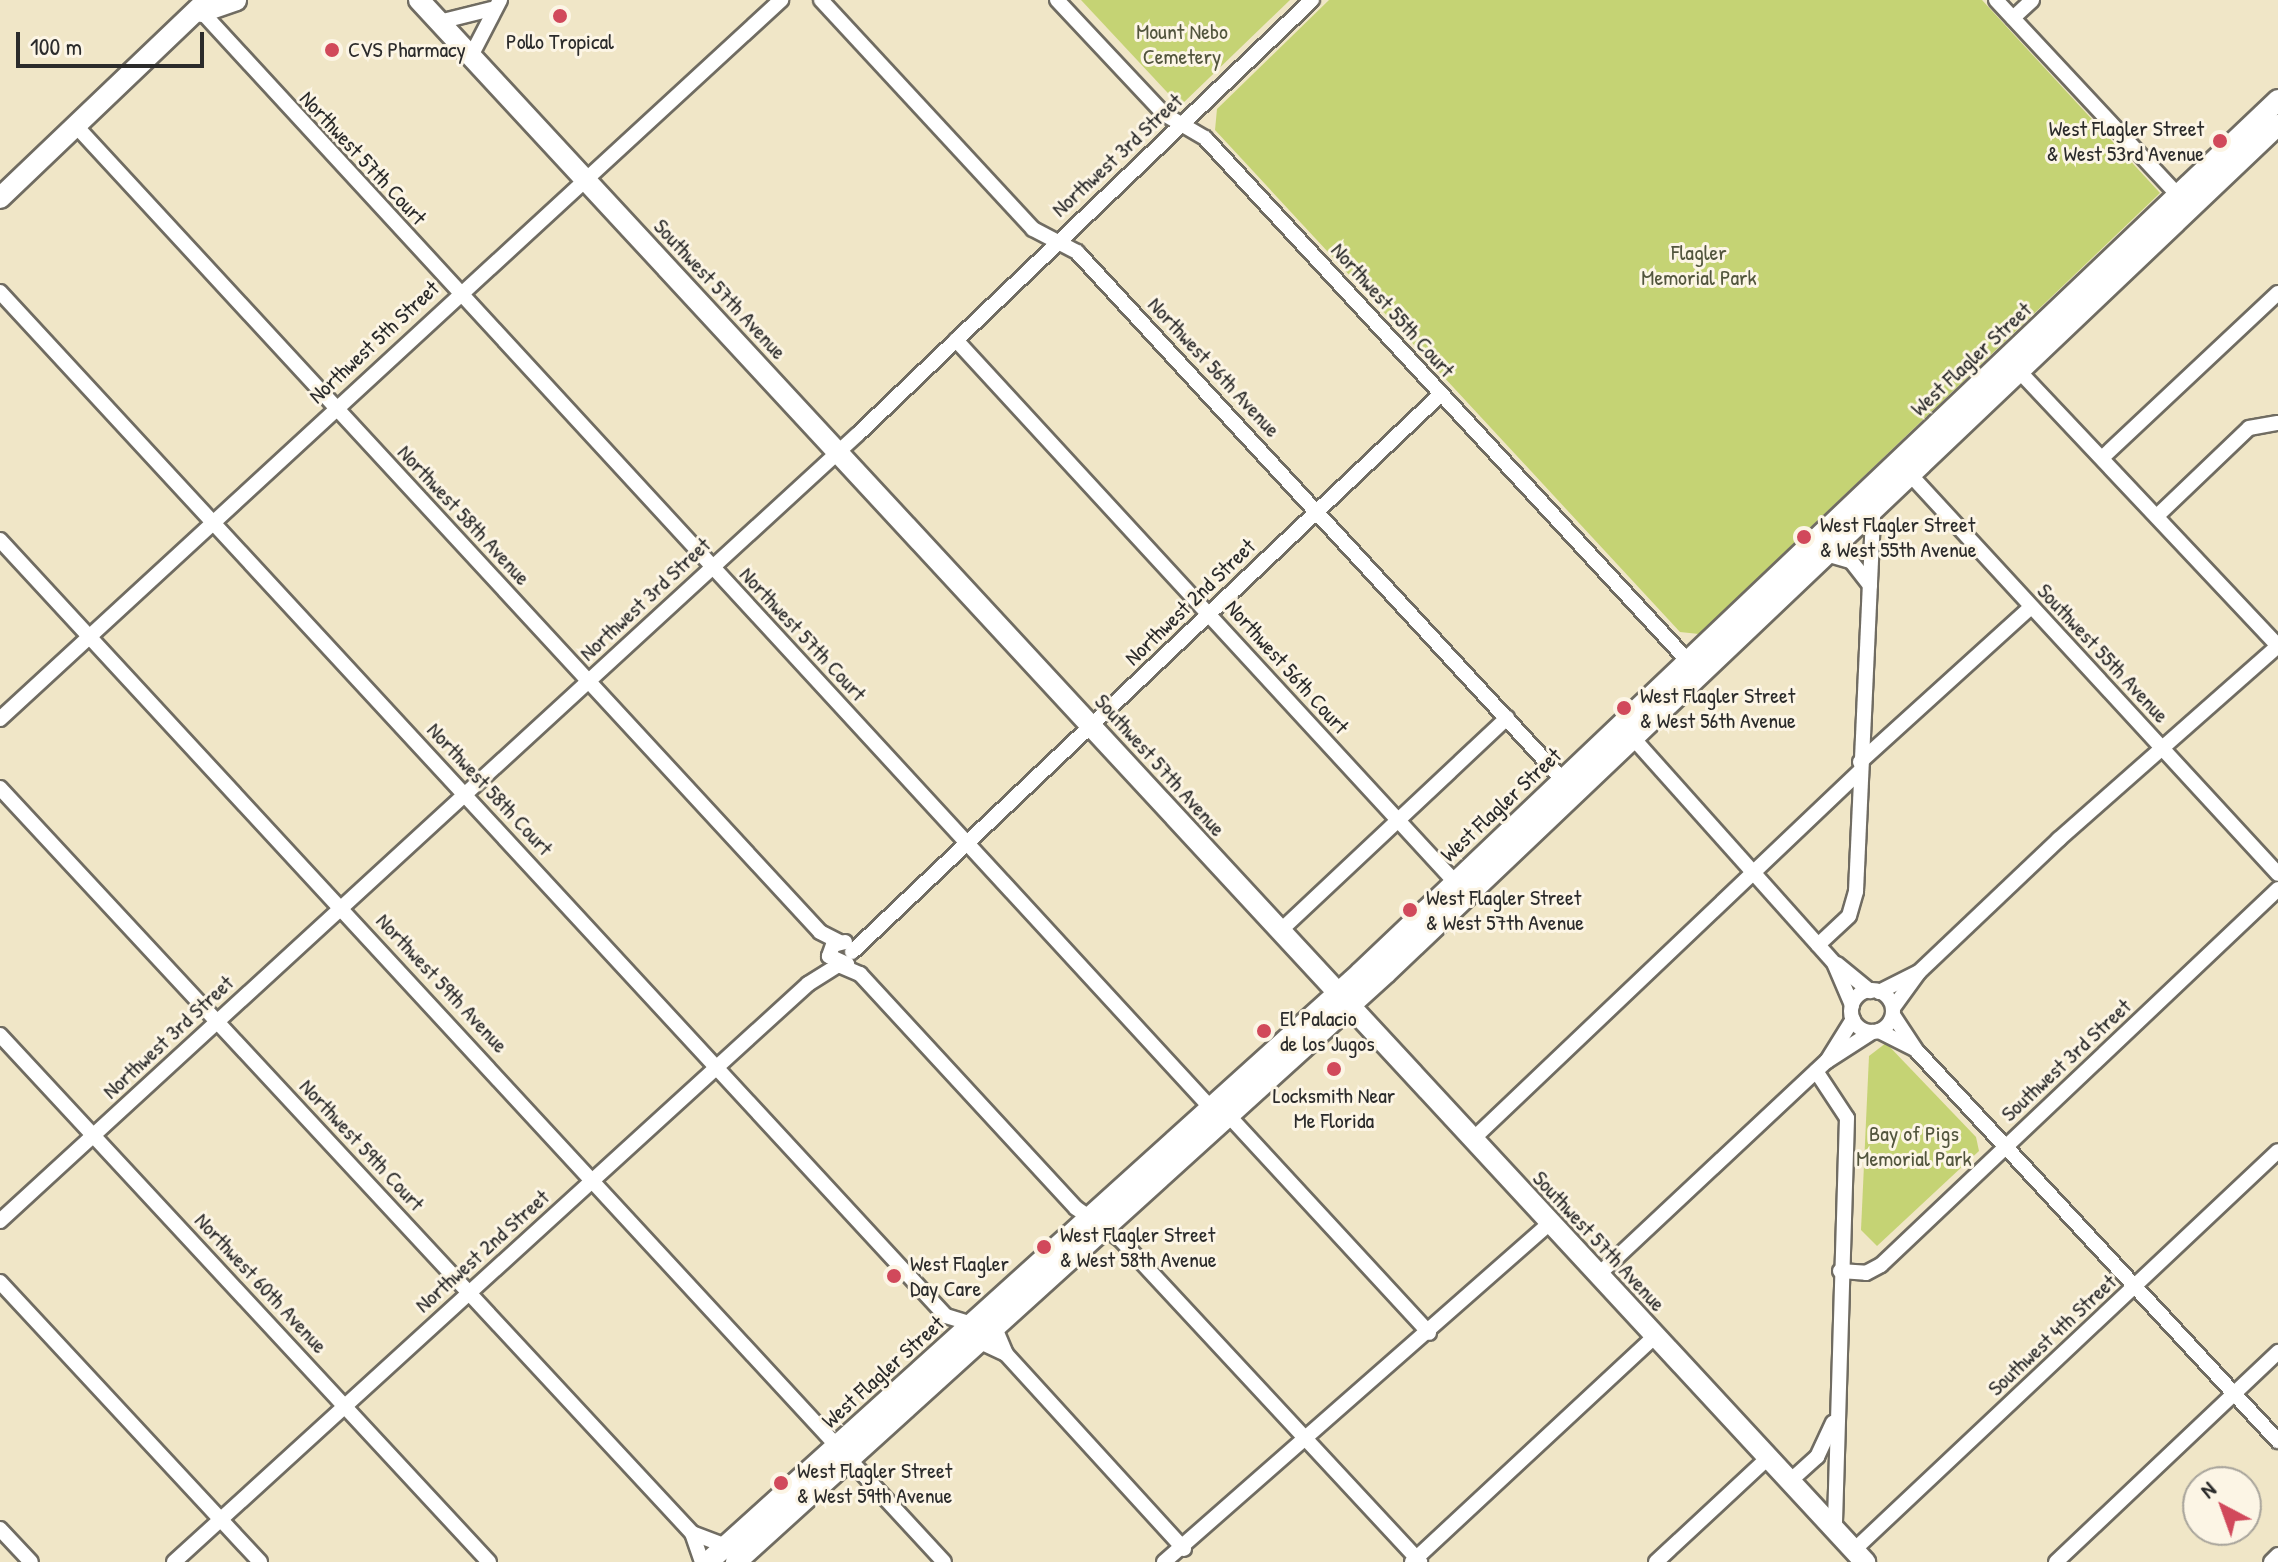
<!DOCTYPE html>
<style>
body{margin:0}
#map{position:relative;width:2278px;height:1562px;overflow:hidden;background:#f0e6c7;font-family:"Patrick Hand",sans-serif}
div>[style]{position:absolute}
.green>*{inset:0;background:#c5d374}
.roads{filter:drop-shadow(2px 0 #706c62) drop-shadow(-2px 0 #706c62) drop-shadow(0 2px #706c62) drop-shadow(0 -2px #706c62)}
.minor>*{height:14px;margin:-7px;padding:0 7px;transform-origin:7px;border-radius:7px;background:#fff}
.minor>.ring{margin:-7px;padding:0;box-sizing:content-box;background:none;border:14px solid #fff;border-radius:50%}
.secondary>*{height:20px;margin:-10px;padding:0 10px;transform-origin:10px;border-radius:10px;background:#fff}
.dots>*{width:22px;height:22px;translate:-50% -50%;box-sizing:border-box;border:4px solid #fcf5e5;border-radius:50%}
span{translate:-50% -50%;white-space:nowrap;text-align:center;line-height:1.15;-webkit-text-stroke:6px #fcf5e5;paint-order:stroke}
.park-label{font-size:22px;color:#52553d}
.poi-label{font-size:22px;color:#2b2b2b}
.left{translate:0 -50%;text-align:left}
.right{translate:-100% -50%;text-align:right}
.street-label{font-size:22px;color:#2b2b2b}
.north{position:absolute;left:2182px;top:1466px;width:80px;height:80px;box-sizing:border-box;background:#fcf5e5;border:2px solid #a8a49b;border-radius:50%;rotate:319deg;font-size:22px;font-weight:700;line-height:32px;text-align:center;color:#2b2b2b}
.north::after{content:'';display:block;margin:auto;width:28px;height:36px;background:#d1495b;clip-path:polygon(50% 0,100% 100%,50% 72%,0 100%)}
.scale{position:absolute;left:16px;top:32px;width:188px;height:36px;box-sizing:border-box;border:4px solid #2b2b2b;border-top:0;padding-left:10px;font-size:24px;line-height:28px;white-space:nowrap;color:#2b2b2b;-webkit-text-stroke:6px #fcf5e5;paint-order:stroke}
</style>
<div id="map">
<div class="green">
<div style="clip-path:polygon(1081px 0,1290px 0,1180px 106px)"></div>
<div style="clip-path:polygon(1329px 0,1982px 0,2160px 193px,1699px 634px,1680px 632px,1215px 130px,1217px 109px)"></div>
<div style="clip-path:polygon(1886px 1043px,1976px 1137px,1979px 1151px,1877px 1246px,1861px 1230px,1869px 1056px)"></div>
</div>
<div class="roads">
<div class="minor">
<div style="left:821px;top:0;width:312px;rotate:47.2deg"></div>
<div style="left:1033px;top:229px;width:50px;rotate:27.6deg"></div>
<div style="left:1077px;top:252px;width:718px;rotate:47.37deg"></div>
<div style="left:1057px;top:0;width:156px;rotate:46.8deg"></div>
<div style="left:1164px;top:114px;width:48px;rotate:30.3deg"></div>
<div style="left:1205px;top:138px;width:712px;rotate:47.28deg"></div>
<div style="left:1996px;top:0;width:267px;rotate:47deg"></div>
<div style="left:202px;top:12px;width:1490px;rotate:47.37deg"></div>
<div style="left:2013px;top:18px;width:26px;rotate:-43deg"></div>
<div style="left:439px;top:22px;width:54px;rotate:-14deg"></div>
<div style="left:471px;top:56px;width:63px;rotate:-62.6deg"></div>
<div style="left:77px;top:127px;width:1095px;rotate:47.29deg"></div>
<div style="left:820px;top:932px;width:22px;rotate:27deg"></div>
<div style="left:0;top:292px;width:1394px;rotate:47.27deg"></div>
<div style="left:946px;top:1316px;width:27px;rotate:17deg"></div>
<div style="left:956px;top:340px;width:737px;rotate:47.37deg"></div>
<div style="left:2019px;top:371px;width:378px;rotate:46.7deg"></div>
<div style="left:2102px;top:458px;width:241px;rotate:-43.2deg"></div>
<div style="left:1906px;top:470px;width:549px;rotate:47.36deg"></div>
<div style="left:2157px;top:516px;width:127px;rotate:-43.7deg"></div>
<div style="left:2249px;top:428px;width:29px;rotate:-10deg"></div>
<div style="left:0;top:540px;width:1391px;rotate:47.27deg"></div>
<div style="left:1826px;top:554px;width:26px;rotate:16deg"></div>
<div style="left:1851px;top:561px;width:31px;rotate:52deg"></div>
<div style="left:0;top:719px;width:1062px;rotate:-42.63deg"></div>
<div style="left:1633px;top:738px;width:302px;rotate:48.2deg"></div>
<div style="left:1834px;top:963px;width:46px;rotate:66.8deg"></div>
<div style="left:1860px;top:762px;width:231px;rotate:-42.2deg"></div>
<div style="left:0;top:788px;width:1017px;rotate:47.11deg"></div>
<div style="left:692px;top:1533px;width:36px;rotate:21deg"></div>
<div style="left:1279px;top:932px;width:313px;rotate:-43.2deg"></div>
<div style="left:845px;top:942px;width:12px;rotate:166deg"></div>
<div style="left:833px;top:945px;width:12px;rotate:110deg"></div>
<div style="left:829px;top:956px;width:20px;rotate:24deg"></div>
<div style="left:1818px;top:945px;width:42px;rotate:-43.1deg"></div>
<div style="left:1849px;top:916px;width:26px;rotate:-74deg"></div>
<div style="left:1856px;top:891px;width:381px;rotate:-87.4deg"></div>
<div style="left:852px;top:952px;width:810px;rotate:-43.45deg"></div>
<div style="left:1837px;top:964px;width:43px;rotate:39.3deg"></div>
<div style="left:841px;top:966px;width:21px;rotate:23deg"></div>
<div style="left:860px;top:974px;width:318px;rotate:47.3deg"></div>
<div style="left:1076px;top:1208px;width:54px;rotate:35.2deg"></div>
<div style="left:1120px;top:1239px;width:441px;rotate:47.1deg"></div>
<div class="ring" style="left:1851px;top:990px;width:28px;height:28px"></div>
<div style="left:1879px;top:992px;width:45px;rotate:-26.6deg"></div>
<div style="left:1893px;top:1008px;width:44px;rotate:-54.2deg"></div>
<div style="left:1919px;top:972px;width:193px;rotate:-43.5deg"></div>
<div style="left:2059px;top:839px;width:292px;rotate:-41.4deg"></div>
<div style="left:1893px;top:1015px;width:42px;rotate:56.7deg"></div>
<div style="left:1916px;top:1050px;width:533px;rotate:47.21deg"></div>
<div style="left:1879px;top:1031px;width:40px;rotate:26.6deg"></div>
<div style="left:0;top:1035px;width:719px;rotate:47.14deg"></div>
<div style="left:1827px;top:1061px;width:54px;rotate:-32.8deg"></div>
<div style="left:1816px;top:1071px;width:56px;rotate:56.6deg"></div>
<div style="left:1847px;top:1118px;width:412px;rotate:91.7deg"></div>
<div style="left:1229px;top:1116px;width:295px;rotate:47.3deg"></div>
<div style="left:1472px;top:1140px;width:535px;rotate:-43.56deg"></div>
<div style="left:0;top:1221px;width:1164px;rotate:-42.53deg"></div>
<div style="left:858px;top:434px;width:628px;rotate:-43.71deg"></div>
<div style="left:1840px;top:1271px;width:26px;rotate:4deg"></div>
<div style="left:1866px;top:1273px;width:17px;rotate:-28deg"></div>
<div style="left:1881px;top:1265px;width:547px;rotate:-43.44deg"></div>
<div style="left:1598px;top:1275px;width:313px;rotate:-43.1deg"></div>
<div style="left:1827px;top:1061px;width:49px;rotate:-58.2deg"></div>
<div style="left:0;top:1282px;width:382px;rotate:47.1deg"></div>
<div style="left:995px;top:1328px;width:28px;rotate:67deg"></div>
<div style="left:1006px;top:1354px;width:264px;rotate:47.6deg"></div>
<div style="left:980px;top:1342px;width:29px;rotate:25deg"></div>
<div style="left:1789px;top:1482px;width:38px;rotate:-42deg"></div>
<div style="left:1817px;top:1457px;width:38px;rotate:-65deg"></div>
<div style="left:0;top:1529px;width:45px;rotate:46.8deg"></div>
<div style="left:692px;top:1533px;width:31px;rotate:71deg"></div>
<div style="left:1854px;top:1550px;width:582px;rotate:-43.26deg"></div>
<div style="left:174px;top:1562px;width:858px;rotate:-42.35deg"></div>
<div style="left:808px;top:984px;width:36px;rotate:-32deg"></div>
<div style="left:1164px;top:1562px;width:514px;rotate:-41.29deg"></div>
<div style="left:1412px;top:1562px;width:332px;rotate:-42.9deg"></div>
<div style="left:1656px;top:1562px;width:151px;rotate:-42.9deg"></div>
<div style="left:2056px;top:1562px;width:306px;rotate:-43.4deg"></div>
<div style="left:2271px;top:1562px;width:10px;rotate:-45deg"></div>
</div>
<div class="secondary">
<div style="left:419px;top:0;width:2129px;rotate:47.21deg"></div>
<div style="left:202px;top:12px;width:36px;rotate:-19deg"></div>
<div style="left:0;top:198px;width:286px;rotate:-43.7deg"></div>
<div style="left:708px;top:1562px;width:879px;rotate:-42.09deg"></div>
<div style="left:1360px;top:973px;width:1267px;rotate:-43.56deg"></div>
<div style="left:736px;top:1562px;width:877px;rotate:-42.18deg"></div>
<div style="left:1386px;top:973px;width:1231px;rotate:-43.55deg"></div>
</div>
</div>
<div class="dots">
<div style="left:560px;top:16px;background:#d1495b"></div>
<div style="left:332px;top:50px;background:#d1495b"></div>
<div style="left:2220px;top:141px;background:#d1495b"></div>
<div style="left:1804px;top:537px;background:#d1495b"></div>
<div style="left:1624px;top:708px;background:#d1495b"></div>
<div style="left:1410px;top:910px;background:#d1495b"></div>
<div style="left:1264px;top:1031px;background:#d1495b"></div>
<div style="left:1334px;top:1069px;background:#d1495b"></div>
<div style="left:1044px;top:1247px;background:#d1495b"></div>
<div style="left:894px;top:1276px;background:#d1495b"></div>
<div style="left:781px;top:1483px;background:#d1495b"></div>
</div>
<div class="park-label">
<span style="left:1182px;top:44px">Mount Nebo<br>Cemetery</span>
<span style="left:1699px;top:265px">Flagler<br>Memorial Park</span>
<span style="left:1914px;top:1146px">Bay of Pigs<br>Memorial Park</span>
</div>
<div class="poi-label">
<span style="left:560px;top:42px">Pollo Tropical</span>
<span class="left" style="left:348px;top:50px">CVS Pharmacy</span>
<span class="right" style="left:2204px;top:141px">West Flagler Street<br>&amp; West 53rd Avenue</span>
<span class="left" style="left:1820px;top:537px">West Flagler Street<br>&amp; West 55th Avenue</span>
<span class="left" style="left:1640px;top:708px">West Flagler Street<br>&amp; West 56th Avenue</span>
<span class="left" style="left:1426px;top:910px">West Flagler Street<br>&amp; West 57th Avenue</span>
<span class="left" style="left:1280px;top:1031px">El Palacio<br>de los Jugos</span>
<span style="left:1334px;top:1108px">Locksmith Near<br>Me Florida</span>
<span class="left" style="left:1060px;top:1247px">West Flagler Street<br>&amp; West 58th Avenue</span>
<span class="left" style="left:910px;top:1276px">West Flagler<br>Day Care</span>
<span class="left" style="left:797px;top:1483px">West Flagler Street<br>&amp; West 59th Avenue</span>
</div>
<div class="street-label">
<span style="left:1117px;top:155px;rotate:-43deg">Northwest 3rd Street</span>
<span style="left:363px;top:158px;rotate:47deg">Northwest 57th Court</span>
<span style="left:720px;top:289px;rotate:47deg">Southwest 57th Avenue</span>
<span style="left:1393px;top:310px;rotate:48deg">Northwest 55th Court</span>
<span style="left:374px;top:342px;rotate:-43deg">Northwest 5th Street</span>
<span style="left:1971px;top:359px;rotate:-43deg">West Flagler Street</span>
<span style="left:1214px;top:367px;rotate:47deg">Northwest 56th Avenue</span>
<span style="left:464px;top:515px;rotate:47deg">Northwest 58th Avenue</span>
<span style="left:645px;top:599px;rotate:-43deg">Northwest 3rd Street</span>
<span style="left:1190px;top:602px;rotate:-44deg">Northwest 2nd Street</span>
<span style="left:803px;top:634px;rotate:47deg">Northwest 57th Court</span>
<span style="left:2103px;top:653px;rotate:47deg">Southwest 55th Avenue</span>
<span style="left:1287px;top:667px;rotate:48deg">Northwest 56th Court</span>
<span style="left:1160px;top:765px;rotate:48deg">Southwest 57th Avenue</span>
<span style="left:490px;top:789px;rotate:47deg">Northwest 58th Court</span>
<span style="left:1501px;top:805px;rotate:-43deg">West Flagler Street</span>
<span style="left:442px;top:983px;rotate:47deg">Northwest 59th Avenue</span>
<span style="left:168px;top:1037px;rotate:-43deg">Northwest 3rd Street</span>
<span style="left:2066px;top:1060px;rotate:-43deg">Southwest 3rd Street</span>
<span style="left:362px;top:1145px;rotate:47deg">Northwest 59th Court</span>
<span style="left:1599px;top:1241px;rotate:47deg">Southwest 57th Avenue</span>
<span style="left:482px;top:1251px;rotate:-42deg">Northwest 2nd Street</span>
<span style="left:261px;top:1283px;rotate:47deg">Northwest 60th Avenue</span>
<span style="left:2052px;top:1335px;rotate:-43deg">Southwest 4th Street</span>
<span style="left:883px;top:1372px;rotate:-42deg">West Flagler Street</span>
</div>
<div class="north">N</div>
<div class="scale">100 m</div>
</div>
